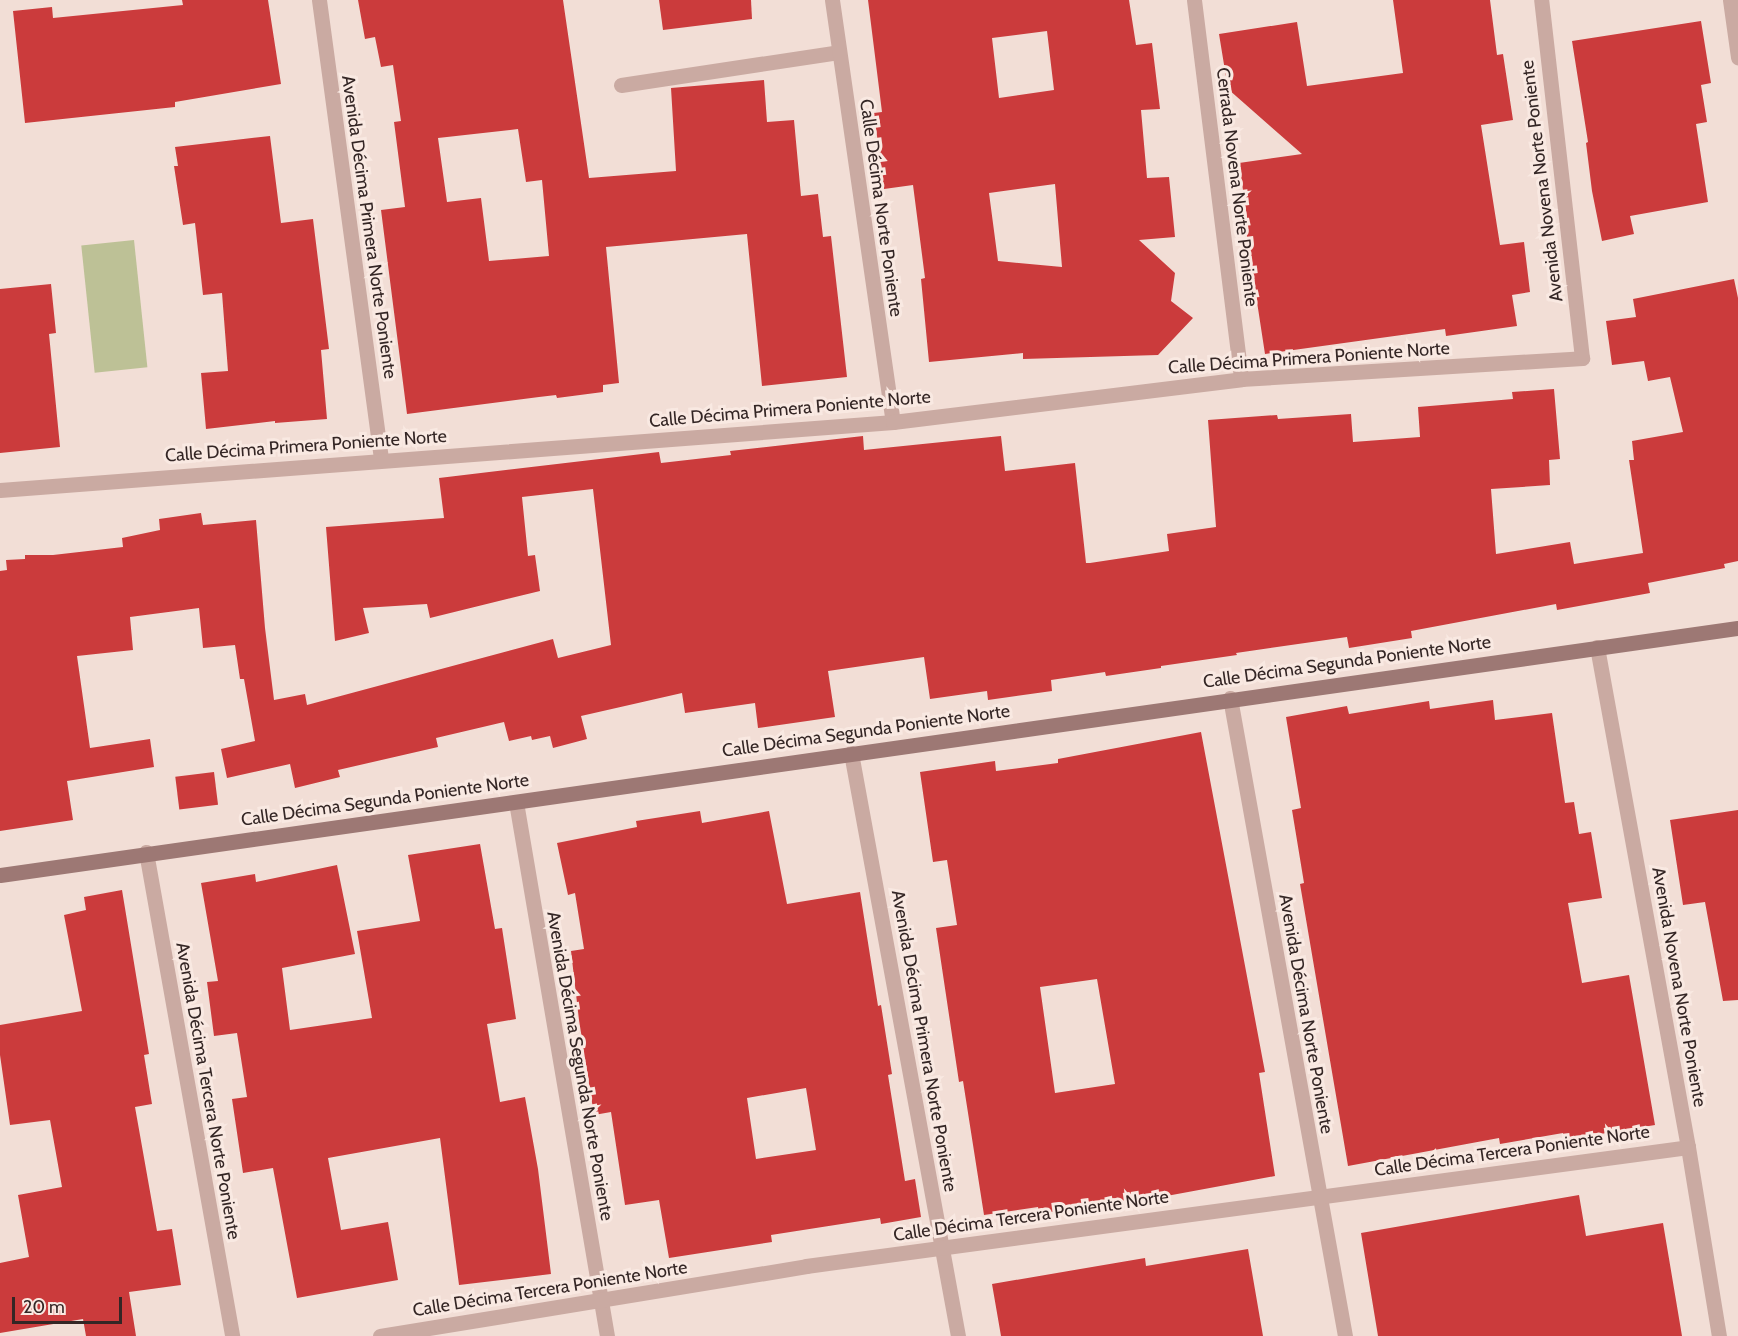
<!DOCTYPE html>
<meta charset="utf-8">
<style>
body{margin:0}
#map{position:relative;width:1738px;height:1336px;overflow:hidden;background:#f2ded6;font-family:Cabin,sans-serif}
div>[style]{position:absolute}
.green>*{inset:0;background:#bdc196;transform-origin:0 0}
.building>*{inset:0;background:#cb3b3c;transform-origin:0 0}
.lane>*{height:15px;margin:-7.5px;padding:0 7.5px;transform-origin:7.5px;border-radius:7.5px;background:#caaaa2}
.street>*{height:15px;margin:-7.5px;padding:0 7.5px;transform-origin:7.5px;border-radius:7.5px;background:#caaaa2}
.secondary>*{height:15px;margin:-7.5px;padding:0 7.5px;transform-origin:7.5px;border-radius:7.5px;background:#9d7874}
span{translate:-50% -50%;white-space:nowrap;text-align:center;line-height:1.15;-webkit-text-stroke:6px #f9e9e2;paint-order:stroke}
.street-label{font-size:18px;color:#342625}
.scale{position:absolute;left:12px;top:1297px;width:110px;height:27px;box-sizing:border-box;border:3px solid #342625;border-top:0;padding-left:8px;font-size:18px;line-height:21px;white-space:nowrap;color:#342625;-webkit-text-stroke:4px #f9e9e2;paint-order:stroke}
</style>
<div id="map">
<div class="green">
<div style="left:134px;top:240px;width:128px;height:53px;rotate:84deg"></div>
</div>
<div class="building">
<div style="clip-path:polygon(182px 0,268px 0,281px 84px,175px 102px,175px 107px,25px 123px,13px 11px,52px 7px,53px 18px,183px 5px)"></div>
<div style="clip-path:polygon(evenodd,358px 0,563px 0,589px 178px,676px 171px,671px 88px,764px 80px,767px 122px,794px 120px,801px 196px,818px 194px,823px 237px,831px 236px,847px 377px,762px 386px,747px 234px,606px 247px,619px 383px,603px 385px,603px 392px,557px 398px,556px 395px,539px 397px,407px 414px,381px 210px,405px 207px,394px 122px,401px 121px,393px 65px,381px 67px,375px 37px,365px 39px,358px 0,518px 129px,526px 182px,542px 180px,549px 256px,489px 261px,481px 198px,447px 202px,438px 138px,518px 129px)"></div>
<div style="clip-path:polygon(659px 0,751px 0,752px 19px,663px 30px)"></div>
<div style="clip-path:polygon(evenodd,868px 0,1129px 0,1136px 45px,1152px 43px,1160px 109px,1141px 110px,1147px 178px,1169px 177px,1175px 237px,1139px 240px,1175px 273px,1171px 301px,1193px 318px,1158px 355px,1023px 359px,1023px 353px,929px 362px,921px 279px,925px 278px,913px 185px,884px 189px,874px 113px,882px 112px,868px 0,1047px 31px,1054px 90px,999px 98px,992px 38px,1047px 31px,868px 0,1055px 184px,1062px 267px,998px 261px,989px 193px,1055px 184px)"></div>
<div style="clip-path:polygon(1393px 0,1490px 0,1497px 55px,1503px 54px,1513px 120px,1481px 125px,1500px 245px,1524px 242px,1530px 292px,1512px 295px,1517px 326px,1446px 336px,1445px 329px,1265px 354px,1244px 217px,1247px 217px,1239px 163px,1302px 154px,1228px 89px,1219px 34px,1297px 22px,1307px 86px,1403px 73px)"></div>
<div style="clip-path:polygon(1701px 21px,1711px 83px,1701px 85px,1707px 122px,1696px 124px,1708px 202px,1630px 216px,1634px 234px,1602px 241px,1592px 191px,1586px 143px,1588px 142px,1572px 41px)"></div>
<div style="clip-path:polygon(270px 136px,281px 223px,313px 219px,329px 349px,321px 350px,327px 419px,275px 423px,275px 421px,206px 429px,201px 373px,228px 371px,222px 293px,203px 295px,195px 223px,183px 225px,174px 166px,178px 166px,175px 147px)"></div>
<div style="clip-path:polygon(1734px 279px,1738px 298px,1738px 561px,1724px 564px,1725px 568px,1648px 583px,1650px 593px,1557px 610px,1556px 604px,1411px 631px,1412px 638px,1349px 648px,1347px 637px,1236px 653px,1237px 655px,1161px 666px,1161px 668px,1106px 676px,1105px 672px,1051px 680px,1052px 691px,988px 700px,987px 691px,930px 699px,924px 657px,828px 671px,835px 717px,758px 728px,755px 703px,685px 713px,682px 693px,581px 716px,587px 739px,553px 748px,550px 736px,532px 740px,531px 736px,509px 741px,504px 722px,436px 738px,438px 747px,338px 770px,340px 777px,295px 788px,290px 764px,227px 778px,221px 749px,255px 741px,244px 679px,240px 679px,235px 645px,203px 648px,199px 608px,130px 617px,133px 650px,77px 656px,90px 748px,150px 739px,154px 767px,67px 781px,73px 820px,0 831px,0 571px,7px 570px,6px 560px,25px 559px,25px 555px,53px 555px,123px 547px,122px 538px,160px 530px,159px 519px,201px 513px,203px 525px,256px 520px,265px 628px,274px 700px,305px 694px,307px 705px,553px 639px,558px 658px,611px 645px,593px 489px,522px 497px,528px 556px,535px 555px,540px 591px,430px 618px,427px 604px,363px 608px,369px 633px,335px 641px,326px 527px,444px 518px,439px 478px,659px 452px,661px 463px,731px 455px,730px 451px,863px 436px,864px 450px,1001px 436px,1005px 471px,1075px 463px,1086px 563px,1090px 563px,1169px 551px,1167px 534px,1216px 527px,1208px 420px,1277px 415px,1278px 419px,1351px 414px,1353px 442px,1420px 437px,1418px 407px,1513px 399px,1512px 392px,1554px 389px,1560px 459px,1549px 460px,1550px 485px,1491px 489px,1496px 554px,1570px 542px,1574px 564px,1643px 553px,1629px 460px,1634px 460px,1632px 441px,1683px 432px,1670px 377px,1648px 381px,1644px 361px,1612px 365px,1606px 321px,1636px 317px,1633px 299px)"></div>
<div style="clip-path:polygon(51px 284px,56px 333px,49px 334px,60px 447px,0 453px,0 289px)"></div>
<div style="clip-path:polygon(1493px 700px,1495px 720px,1552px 713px,1565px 803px,1574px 802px,1579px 834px,1591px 832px,1602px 898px,1568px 903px,1582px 983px,1629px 975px,1655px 1125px,1564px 1140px,1563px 1133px,1500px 1144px,1499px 1138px,1348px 1166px,1300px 884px,1304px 883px,1292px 810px,1301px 808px,1286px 717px,1347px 706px,1349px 714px,1429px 701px,1430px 709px)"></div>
<div style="clip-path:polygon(evenodd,1201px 732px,1265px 1072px,1259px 1073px,1275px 1176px,1134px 1202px,1133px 1199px,1039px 1214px,1038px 1207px,984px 1215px,963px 1081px,959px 1082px,936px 928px,957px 925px,947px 860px,933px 862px,920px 772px,995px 761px,996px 771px,1058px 763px,1058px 759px,1201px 732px,1097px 979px,1115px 1084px,1055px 1093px,1040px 987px,1097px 979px)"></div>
<div style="left:214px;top:772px;width:33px;height:39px;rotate:83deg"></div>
<div style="clip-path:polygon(1738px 810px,1738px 1000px,1723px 1001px,1705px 902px,1683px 905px,1670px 820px)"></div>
<div style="clip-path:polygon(evenodd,700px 811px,702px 823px,769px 811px,787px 904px,860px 892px,878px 1006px,881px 1005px,892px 1074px,888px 1075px,905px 1181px,915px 1179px,921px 1217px,881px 1224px,880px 1218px,771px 1235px,772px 1242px,669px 1258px,659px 1200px,625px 1205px,611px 1112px,594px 1115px,579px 1020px,571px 951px,584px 949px,575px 893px,568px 895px,557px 843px,637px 827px,636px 821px,700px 811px,806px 1088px,816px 1150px,756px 1159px,747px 1098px,806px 1088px)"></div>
<div style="clip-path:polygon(480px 844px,495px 929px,502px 928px,516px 1019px,487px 1024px,500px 1102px,525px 1097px,538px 1169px,551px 1274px,459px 1285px,440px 1138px,328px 1158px,341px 1230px,388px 1222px,398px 1280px,297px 1298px,273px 1168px,243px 1173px,232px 1099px,247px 1097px,237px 1033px,214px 1036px,207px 982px,218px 981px,201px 883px,255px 874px,256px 882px,337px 865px,355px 954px,282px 968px,290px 1030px,372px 1018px,357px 931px,420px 921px,408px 855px)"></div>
<div style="clip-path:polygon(122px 890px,149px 1054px,144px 1055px,152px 1104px,135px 1107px,157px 1231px,172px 1229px,181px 1285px,129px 1292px,136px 1336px,86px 1336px,83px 1319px,0 1333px,0 1263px,29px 1257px,18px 1195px,62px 1187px,50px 1120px,10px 1125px,0 1055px,0 1025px,82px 1011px,64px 915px,86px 910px,84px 897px)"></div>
<div style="clip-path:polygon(1579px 1195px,1586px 1236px,1663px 1223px,1682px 1336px,1378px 1336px,1361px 1233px)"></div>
<div style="clip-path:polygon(1248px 1249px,1263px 1336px,1001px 1336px,992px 1284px,1145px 1258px,1146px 1266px)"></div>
</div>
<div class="lane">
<div style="left:621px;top:85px;width:220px;rotate:-8.6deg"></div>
</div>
<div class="street">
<div style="left:319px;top:0;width:464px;rotate:82.3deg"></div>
<div style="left:832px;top:0;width:426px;rotate:81.8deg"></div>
<div style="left:1194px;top:0;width:382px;rotate:82.9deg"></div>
<div style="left:1730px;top:0;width:58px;rotate:82deg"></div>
<div style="left:0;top:490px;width:896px;rotate:-4.35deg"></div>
<div style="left:893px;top:422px;width:351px;rotate:-7deg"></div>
<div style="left:1241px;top:379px;width:342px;rotate:-3.5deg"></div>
<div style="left:1582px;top:358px;width:360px;rotate:-96.5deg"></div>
<div style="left:1597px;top:647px;width:508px;rotate:79.69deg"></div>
<div style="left:1688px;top:1147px;width:192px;rotate:80.7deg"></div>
<div style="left:1230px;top:698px;width:648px;rotate:79.78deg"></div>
<div style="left:851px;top:753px;width:593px;rotate:79.6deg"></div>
<div style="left:516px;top:802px;width:542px;rotate:80.33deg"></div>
<div style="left:146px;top:852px;width:492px;rotate:79.9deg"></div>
<div style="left:380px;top:1336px;width:432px;rotate:-9.3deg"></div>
<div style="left:806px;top:1266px;width:890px;rotate:-7.68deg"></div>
</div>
<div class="secondary">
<div style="left:0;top:875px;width:1755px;rotate:-8.09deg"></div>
</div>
<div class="street-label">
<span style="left:1542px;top:181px;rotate:-97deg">Avenida Novena Norte Poniente</span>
<span style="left:1237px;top:187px;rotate:83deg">Cerrada Novena Norte Poniente</span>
<span style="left:881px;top:208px;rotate:82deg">Calle Décima Norte Poniente</span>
<span style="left:369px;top:227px;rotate:82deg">Avenida Décima Primera Norte Poniente</span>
<span style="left:1309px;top:358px;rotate:-4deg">Calle Décima Primera Poniente Norte</span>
<span style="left:790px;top:409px;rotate:-5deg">Calle Décima Primera Poniente Norte</span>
<span style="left:306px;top:446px;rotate:-4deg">Calle Décima Primera Poniente Norte</span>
<span style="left:1347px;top:662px;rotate:-8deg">Calle Décima Segunda Poniente Norte</span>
<span style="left:866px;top:731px;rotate:-8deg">Calle Décima Segunda Poniente Norte</span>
<span style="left:385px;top:800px;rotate:-8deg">Calle Décima Segunda Poniente Norte</span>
<span style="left:1679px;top:987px;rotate:80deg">Avenida Novena Norte Poniente</span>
<span style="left:1306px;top:1014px;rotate:80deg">Avenida Décima Norte Poniente</span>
<span style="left:924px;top:1041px;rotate:80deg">Avenida Décima Primera Norte Poniente</span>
<span style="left:580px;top:1066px;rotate:80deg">Avenida Décima Segunda Norte Poniente</span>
<span style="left:208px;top:1091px;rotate:80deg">Avenida Décima Tercera Norte Poniente</span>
<span style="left:1512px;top:1151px;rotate:-8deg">Calle Décima Tercera Poniente Norte</span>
<span style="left:1031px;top:1216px;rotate:-8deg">Calle Décima Tercera Poniente Norte</span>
<span style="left:550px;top:1289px;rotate:-9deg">Calle Décima Tercera Poniente Norte</span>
</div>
<div class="scale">20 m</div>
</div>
